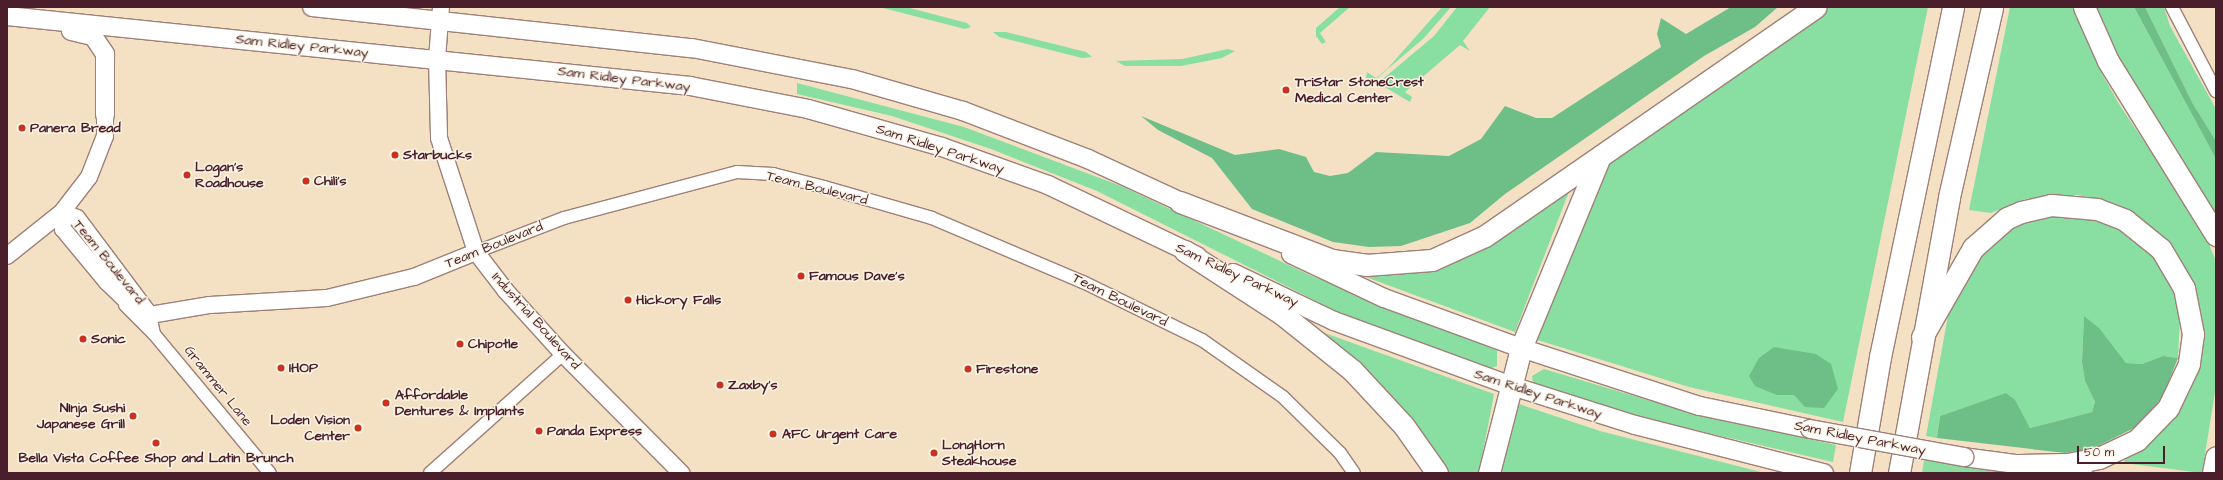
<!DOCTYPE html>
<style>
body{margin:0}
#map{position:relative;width:2223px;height:480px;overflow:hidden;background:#f4e1c4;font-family:"Architects Daughter",sans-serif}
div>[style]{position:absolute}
.green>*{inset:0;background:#89dfa2}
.forest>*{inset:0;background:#6ebe88}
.roads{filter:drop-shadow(1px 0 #9f8078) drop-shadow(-1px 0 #9f8078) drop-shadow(0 1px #9f8078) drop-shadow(0 -1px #9f8078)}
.street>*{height:12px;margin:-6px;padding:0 6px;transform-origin:6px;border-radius:6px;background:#fff}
.secondary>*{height:16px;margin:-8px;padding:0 8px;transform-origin:8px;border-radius:8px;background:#fff}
.primary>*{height:18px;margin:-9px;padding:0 9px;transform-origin:9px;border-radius:9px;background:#fff}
.highway>*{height:21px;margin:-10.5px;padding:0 10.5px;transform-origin:10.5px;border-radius:10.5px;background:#fff}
.bridges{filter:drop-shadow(1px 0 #9f8078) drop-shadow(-1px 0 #9f8078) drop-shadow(0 1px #9f8078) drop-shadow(0 -1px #9f8078)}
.primary-bridge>*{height:18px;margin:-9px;padding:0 9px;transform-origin:9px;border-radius:9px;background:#fff}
.dots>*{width:11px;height:11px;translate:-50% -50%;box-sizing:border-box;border:2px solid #fcf5e5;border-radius:50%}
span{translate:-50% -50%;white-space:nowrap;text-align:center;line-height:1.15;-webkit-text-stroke:3px #fcf5e5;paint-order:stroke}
.street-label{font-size:14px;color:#4a1f2b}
.poi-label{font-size:14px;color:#4a1f2b;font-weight:700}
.left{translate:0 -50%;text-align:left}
.right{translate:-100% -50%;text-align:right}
.frame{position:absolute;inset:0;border:8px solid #4a1f2b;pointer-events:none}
.scale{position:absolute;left:2077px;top:446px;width:88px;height:18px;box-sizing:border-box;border:2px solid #4a1f2b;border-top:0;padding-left:5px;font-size:12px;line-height:14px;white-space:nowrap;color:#4a1f2b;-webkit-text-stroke:3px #fcf5e5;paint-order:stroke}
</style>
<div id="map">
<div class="green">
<div style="clip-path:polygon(879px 7px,906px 7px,967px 23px,971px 27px,965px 29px)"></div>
<div style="clip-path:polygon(1340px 7px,1350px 7px,1320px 33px,1326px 42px,1322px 44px,1316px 36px,1316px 28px)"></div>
<div style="clip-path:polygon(1442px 7px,1451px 7px,1424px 38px,1376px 79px,1366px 78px,1367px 72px,1376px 78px,1387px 69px)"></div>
<div style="clip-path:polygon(1457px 7px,1490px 7px,1463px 41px,1470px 51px,1460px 45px,1405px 92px,1412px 97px,1410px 102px,1378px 83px,1434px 36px)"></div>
<div style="clip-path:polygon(1823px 7px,1928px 7px,1843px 422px,1689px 387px,1531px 338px,1602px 168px)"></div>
<div style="clip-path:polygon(2010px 7px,2073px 7px,2102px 74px,2119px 104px,2203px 230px,2216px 261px,2216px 386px,2202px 473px,2124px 463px,2125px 457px,2162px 429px,2191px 384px,2172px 248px,2131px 212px,2106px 201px,2078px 195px,2025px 199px,1991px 213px,1969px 210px)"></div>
<div style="clip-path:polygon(2093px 7px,2134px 7px,2216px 159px,2216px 218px,2122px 73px)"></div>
<div style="clip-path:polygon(2145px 7px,2164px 7px,2170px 26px,2216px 109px,2216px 141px,2193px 104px)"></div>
<div style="clip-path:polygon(993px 32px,1006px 32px,1086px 52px,1092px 57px,1082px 58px,999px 37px)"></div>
<div style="clip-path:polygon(1228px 49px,1235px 51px,1222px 58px,1181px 66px,1125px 66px,1116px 61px,1182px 59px)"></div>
<div style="clip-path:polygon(797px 83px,964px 127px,1121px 186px,1312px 276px,1497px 350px,1497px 366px,1489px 369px,1350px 318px,1097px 191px,991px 149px,892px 116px,797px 94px)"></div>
<div style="clip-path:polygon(1570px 189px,1515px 332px,1363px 276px,1362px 273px,1417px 265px)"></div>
<div style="clip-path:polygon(2070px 212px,2111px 222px,2149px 249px,2174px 292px,2180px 318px,2178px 358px,2163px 356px,2142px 364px,2126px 363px,2084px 316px,2082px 362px,2085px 381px,2095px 402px,2092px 412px,2030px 428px,2022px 414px,1989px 399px,1940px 416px,1937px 438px,1926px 436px,1950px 305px,1980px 248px,2022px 220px)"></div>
<div style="clip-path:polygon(1322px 332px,1494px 394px,1479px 473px,1446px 473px,1395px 405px)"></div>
<div style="clip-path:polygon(1544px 369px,1681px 410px,1836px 445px,1833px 462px,1623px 413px,1540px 388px,1533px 383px,1532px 376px)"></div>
<div style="clip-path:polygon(1513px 402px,1600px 431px,1765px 473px,1497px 473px)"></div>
<div style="clip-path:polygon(1924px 460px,2015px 473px,1922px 473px)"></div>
</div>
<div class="forest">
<div style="clip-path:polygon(1731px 7px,1778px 7px,1755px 27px,1704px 56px,1505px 194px,1470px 223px,1401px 246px,1369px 247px,1333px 242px,1252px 209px,1212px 158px,1158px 130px,1141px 116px,1235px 155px,1279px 149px,1306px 157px,1314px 172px,1330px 176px,1348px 173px,1376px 152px,1449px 156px,1481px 139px,1505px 106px,1536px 118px,1552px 118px,1661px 47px,1657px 34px,1661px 18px,1686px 34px)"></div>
<div style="clip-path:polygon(2134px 7px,2145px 7px,2193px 104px,2216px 141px,2216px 159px)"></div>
<div style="clip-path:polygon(2084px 316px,2099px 328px,2126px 363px,2142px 364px,2163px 356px,2178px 358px,2162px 398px,2136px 427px,2094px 448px,2065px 453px,1937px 438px,1940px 416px,2006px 393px,2015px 400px,2030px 428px,2092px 412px,2095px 402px,2085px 381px,2082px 362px)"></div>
<div style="clip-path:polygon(1774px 347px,1816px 354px,1831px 364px,1838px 389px,1824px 408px,1805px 407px,1794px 395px,1777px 395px,1755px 386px,1749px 376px,1759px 358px)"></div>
</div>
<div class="roads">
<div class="street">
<div style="left:2172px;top:7px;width:95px;rotate:62.4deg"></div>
<div style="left:476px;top:252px;width:94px;rotate:-21.1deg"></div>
<div style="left:564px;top:218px;width:179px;rotate:-14.9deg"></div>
<div style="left:737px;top:172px;width:36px;rotate:3deg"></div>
<div style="left:773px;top:174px;width:53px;rotate:14.3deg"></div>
<div style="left:824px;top:187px;width:112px;rotate:16deg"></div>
<div style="left:932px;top:218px;width:164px;rotate:23deg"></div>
<div style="left:1083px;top:282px;width:132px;rotate:26deg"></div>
<div style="left:1202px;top:340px;width:99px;rotate:35.1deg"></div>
<div style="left:1283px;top:397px;width:80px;rotate:44.5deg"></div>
<div style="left:1340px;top:453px;width:24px;rotate:55deg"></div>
<div style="left:125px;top:305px;width:41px;rotate:45deg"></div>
<div style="left:150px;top:315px;width:19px;rotate:78deg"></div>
<div style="left:154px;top:334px;width:181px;rotate:50.2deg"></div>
<div style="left:430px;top:473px;width:178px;rotate:-41.8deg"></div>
</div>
<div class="secondary">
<div style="left:441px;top:7px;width:52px;rotate:94.4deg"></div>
<div style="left:437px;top:59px;width:79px;rotate:88.5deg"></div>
<div style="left:439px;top:138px;width:120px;rotate:72deg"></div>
<div style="left:476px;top:252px;width:49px;rotate:52.4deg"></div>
<div style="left:506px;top:291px;width:85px;rotate:47.9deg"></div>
<div style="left:563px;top:354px;width:168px;rotate:45.2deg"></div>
<div style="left:62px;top:212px;width:17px;rotate:87deg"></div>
<div style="left:63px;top:229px;width:69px;rotate:50.3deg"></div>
<div style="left:107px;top:282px;width:35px;rotate:44deg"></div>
<div style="left:132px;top:306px;width:20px;rotate:27deg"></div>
<div style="left:150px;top:315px;width:61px;rotate:-9.5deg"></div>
<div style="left:210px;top:305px;width:117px;rotate:-3.4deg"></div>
<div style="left:327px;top:298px;width:89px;rotate:-13.6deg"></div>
<div style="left:414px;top:277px;width:67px;rotate:-22deg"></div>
<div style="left:62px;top:212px;width:16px;rotate:22deg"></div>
<div style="left:77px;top:218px;width:120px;rotate:53.1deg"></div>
<div style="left:7px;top:256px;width:70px;rotate:-38.7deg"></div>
<div style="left:62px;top:212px;width:44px;rotate:-52.4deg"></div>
<div style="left:89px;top:177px;width:44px;rotate:-68.7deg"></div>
<div style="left:105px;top:136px;width:21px;rotate:-90deg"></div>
</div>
<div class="primary">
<div style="left:312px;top:7px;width:382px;rotate:6.2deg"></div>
<div style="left:692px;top:48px;width:163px;rotate:11deg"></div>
<div style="left:852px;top:79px;width:116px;rotate:16.1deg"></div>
<div style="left:963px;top:111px;width:134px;rotate:21deg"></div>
<div style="left:1088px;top:159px;width:115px;rotate:24.8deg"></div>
<div style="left:7px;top:16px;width:687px;rotate:5.85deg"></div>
<div style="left:690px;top:86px;width:120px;rotate:11deg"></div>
<div style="left:808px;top:109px;width:139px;rotate:15.8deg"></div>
<div style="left:942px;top:147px;width:113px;rotate:19.7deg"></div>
<div style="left:1048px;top:185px;width:165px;rotate:25.5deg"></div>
<div style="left:71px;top:31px;width:23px;rotate:13deg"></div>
<div style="left:93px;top:36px;width:22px;rotate:56deg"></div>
<div style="left:105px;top:54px;width:61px;rotate:90deg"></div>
<div style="left:1291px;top:254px;width:103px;rotate:25.3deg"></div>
<div style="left:1384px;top:298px;width:146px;rotate:20.1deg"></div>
<div style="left:1521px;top:348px;width:188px;rotate:18deg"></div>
<div style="left:1700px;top:406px;width:112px;rotate:11.8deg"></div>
<div style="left:1233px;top:273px;width:112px;rotate:25.4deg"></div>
<div style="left:1334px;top:321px;width:189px;rotate:20.1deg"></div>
<div style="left:1512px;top:386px;width:129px;rotate:17.6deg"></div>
<div style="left:1635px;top:425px;width:195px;rotate:14.3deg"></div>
<div style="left:1964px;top:457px;width:120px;rotate:7.7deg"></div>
</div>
<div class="highway">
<div style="left:2084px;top:7px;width:59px;rotate:66deg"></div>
<div style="left:2108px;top:61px;width:205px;rotate:58.2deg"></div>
<div style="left:1180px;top:202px;width:163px;rotate:20.9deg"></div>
<div style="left:1332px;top:260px;width:34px;rotate:8deg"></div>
<div style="left:1366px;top:265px;width:66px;rotate:-4.3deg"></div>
<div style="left:1432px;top:260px;width:58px;rotate:-24.4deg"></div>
<div style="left:1485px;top:236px;width:402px;rotate:-34.7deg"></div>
<div style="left:1185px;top:251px;width:116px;rotate:33deg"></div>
<div style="left:1282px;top:314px;width:90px;rotate:38.7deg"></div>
<div style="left:1352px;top:370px;width:76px;rotate:47.1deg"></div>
<div style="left:1404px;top:426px;width:57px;rotate:54.9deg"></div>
<div style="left:1922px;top:337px;width:103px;rotate:-60.2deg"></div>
<div style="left:1973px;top:248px;width:45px;rotate:-41.4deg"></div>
<div style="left:2007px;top:218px;width:15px;rotate:-23deg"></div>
<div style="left:2021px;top:212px;width:31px;rotate:-13deg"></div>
<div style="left:2051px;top:205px;width:46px;rotate:5deg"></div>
<div style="left:2097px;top:209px;width:30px;rotate:21deg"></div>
<div style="left:2125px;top:220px;width:46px;rotate:38.9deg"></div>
<div style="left:2161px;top:249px;width:45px;rotate:59.5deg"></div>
<div style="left:2184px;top:288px;width:47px;rotate:78.9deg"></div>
<div style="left:2193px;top:334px;width:30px;rotate:98deg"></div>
<div style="left:2189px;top:364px;width:49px;rotate:115.5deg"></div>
<div style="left:2168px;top:408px;width:45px;rotate:134.1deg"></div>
<div style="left:2137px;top:440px;width:42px;rotate:154.7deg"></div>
<div style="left:2099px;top:458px;width:32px;rotate:169deg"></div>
<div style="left:2068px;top:464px;width:50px;rotate:178.9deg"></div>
<div style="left:1489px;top:473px;width:129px;rotate:-75.6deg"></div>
<div style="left:1521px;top:348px;width:204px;rotate:-67.6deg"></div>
<div style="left:1860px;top:473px;width:118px;rotate:-80.2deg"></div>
<div style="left:1880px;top:357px;width:358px;rotate:-78.2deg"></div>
<div style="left:1899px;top:473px;width:280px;rotate:-79.7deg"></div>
<div style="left:1949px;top:197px;width:195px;rotate:-77.2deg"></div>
<div style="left:2213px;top:473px;width:16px;rotate:-79deg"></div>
</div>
</div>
<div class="bridges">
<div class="primary-bridge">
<div style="left:1810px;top:429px;width:157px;rotate:10.3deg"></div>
</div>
</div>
<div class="dots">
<div style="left:1286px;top:90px;background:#c8321e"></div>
<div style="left:22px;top:128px;background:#c8321e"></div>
<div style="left:395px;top:155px;background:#c8321e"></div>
<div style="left:187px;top:175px;background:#c8321e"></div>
<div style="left:306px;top:181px;background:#c8321e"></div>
<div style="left:801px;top:276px;background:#c8321e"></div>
<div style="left:628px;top:300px;background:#c8321e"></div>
<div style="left:83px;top:339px;background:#c8321e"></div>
<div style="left:460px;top:344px;background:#c8321e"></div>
<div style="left:281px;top:368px;background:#c8321e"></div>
<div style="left:968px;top:369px;background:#c8321e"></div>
<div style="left:720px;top:385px;background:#c8321e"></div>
<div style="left:386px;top:403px;background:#c8321e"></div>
<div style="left:133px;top:416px;background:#c8321e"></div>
<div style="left:358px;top:428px;background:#c8321e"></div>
<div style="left:539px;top:431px;background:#c8321e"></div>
<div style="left:773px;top:434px;background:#c8321e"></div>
<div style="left:156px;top:443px;background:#c8321e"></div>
<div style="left:934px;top:453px;background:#c8321e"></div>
</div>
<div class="street-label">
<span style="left:302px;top:46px;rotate:6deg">Sam Ridley Parkway</span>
<span style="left:624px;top:79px;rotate:7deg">Sam Ridley Parkway</span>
<span style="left:940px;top:149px;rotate:18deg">Sam Ridley Parkway</span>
<span style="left:817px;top:188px;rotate:14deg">Team Boulevard</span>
<span style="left:494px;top:245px;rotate:-22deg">Team Boulevard</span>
<span style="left:109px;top:262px;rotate:51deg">Team Boulevard</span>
<span style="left:1237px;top:275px;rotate:25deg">Sam Ridley Parkway</span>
<span style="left:1120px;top:300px;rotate:26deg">Team Boulevard</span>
<span style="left:536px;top:321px;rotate:48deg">Industrial Boulevard</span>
<span style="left:218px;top:386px;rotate:51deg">Grammer Lane</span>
<span style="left:1538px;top:394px;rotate:18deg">Sam Ridley Parkway</span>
<span style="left:1860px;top:438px;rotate:11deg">Sam Ridley Parkway</span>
</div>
<div class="poi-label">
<span class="left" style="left:1295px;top:90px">TriStar StoneCrest<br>Medical Center</span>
<span class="left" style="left:30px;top:128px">Panera Bread</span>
<span class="left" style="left:403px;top:155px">Starbucks</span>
<span class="left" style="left:195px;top:175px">Logan's<br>Roadhouse</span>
<span class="left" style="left:314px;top:181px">Chili's</span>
<span class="left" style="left:809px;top:276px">Famous Dave's</span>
<span class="left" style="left:636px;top:300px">Hickory Falls</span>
<span class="left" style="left:91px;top:339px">Sonic</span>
<span class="left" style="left:468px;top:344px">Chipotle</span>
<span class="left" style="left:289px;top:368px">IHOP</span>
<span class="left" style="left:976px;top:369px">Firestone</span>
<span class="left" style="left:728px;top:385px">Zaxby's</span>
<span class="left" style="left:395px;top:403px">Affordable<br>Dentures &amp; Implants</span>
<span class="right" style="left:125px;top:416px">NInja Sushi<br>Japanese Grill</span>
<span class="right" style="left:350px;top:428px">Loden Vision<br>Center</span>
<span class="left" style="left:547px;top:431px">Panda Express</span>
<span class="left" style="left:782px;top:434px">AFC Urgent Care</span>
<span class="left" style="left:942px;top:453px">LongHorn<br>Steakhouse</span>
<span style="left:156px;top:458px">Bella Vista Coffee Shop and Latin Brunch</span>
</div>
<div class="frame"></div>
<div class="scale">50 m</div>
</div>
